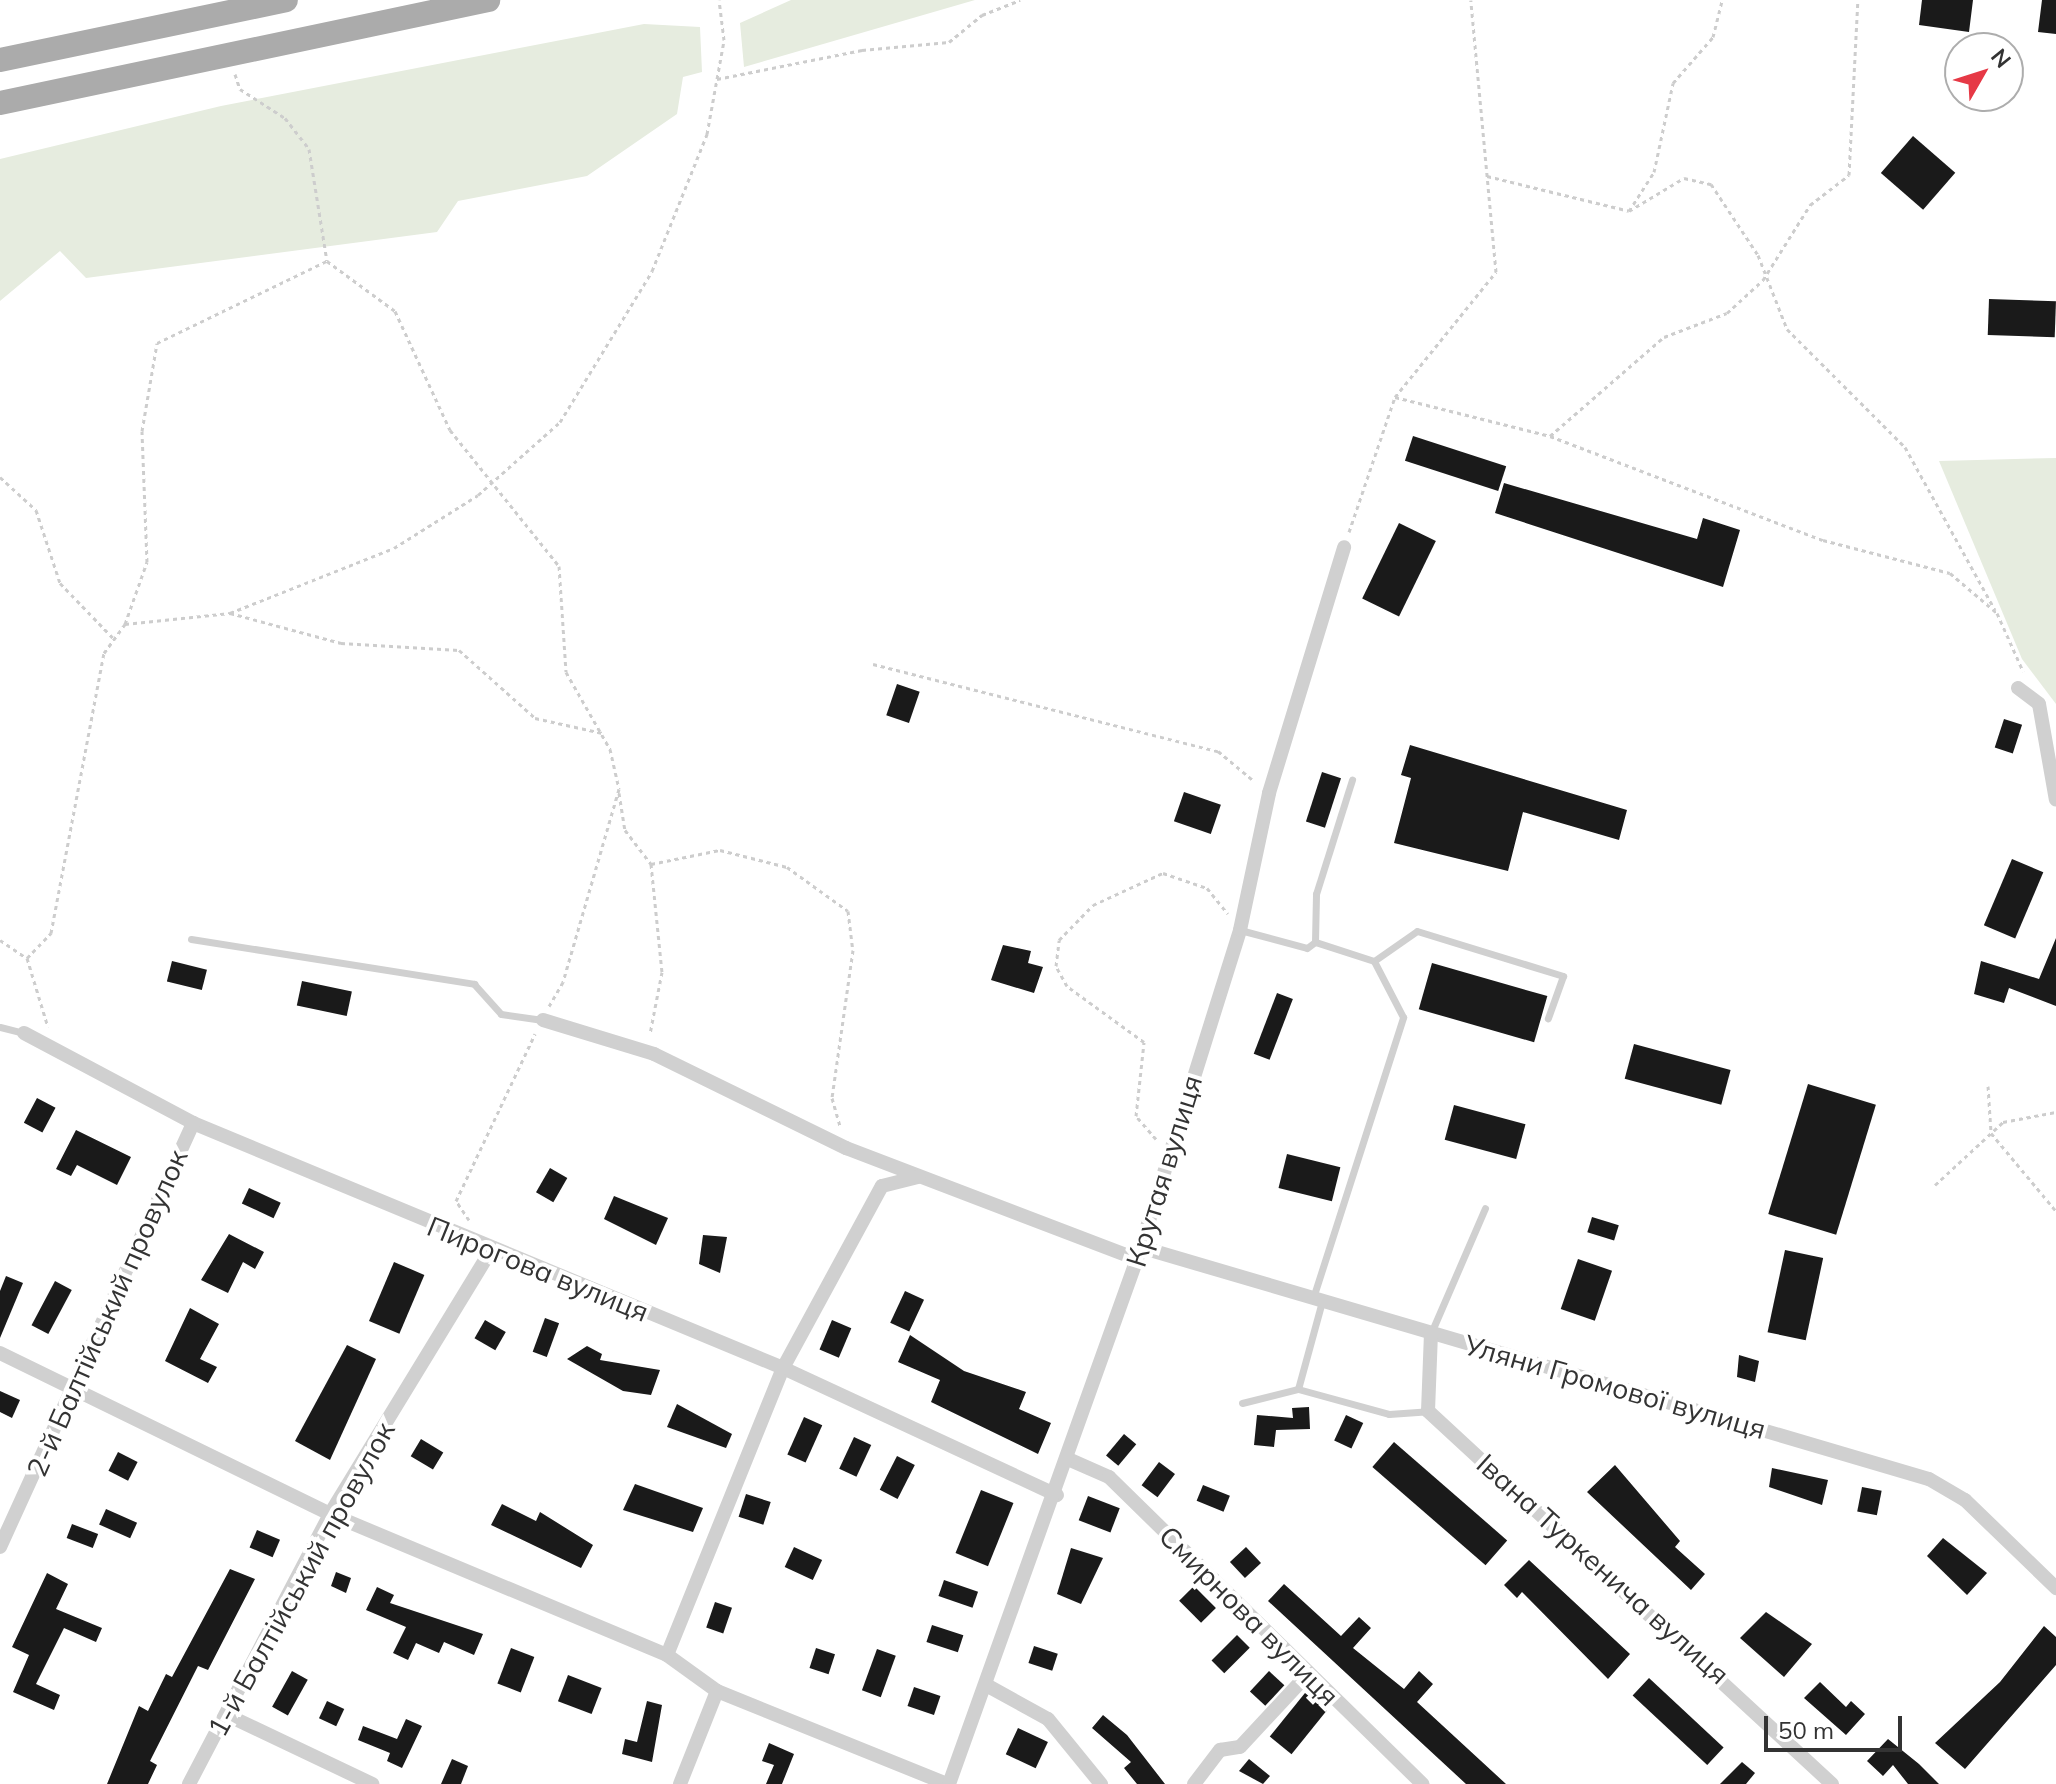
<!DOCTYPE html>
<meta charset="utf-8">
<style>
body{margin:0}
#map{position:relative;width:2056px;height:1784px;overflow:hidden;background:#fff;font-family:Mulish,sans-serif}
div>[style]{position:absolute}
.green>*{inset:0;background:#e6ecdf}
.building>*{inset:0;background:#1a1a1a;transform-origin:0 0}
.path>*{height:3px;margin-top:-1.5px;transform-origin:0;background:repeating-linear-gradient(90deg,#cdcdcd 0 4px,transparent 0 8px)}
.service>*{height:7px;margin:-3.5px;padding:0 3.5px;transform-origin:3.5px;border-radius:3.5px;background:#d0d0d0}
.minor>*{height:14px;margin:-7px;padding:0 7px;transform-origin:7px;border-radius:7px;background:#d0d0d0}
.primary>*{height:24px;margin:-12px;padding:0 12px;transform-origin:12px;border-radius:12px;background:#ababab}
span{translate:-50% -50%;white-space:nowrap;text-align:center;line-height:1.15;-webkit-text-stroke:8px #fff;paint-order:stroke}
.street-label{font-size:28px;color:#333}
.north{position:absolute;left:1944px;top:32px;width:80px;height:80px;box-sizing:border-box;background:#fff;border:2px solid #adadad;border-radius:50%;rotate:51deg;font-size:22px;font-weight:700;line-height:32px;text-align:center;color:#333}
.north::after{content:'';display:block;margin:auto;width:28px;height:36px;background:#e63946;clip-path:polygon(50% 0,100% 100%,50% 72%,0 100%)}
.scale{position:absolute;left:1764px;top:1716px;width:138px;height:36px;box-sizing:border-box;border:4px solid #333;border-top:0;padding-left:10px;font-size:24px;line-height:28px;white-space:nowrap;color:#333;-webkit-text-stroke:6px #fff;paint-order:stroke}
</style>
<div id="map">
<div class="green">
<div style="clip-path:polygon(791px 0,975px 0,744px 67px,740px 23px)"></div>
<div style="clip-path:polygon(644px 24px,700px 27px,702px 72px,683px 77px,677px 114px,587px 176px,458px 201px,437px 232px,86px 278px,60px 251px,0 301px,0 159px,221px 106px)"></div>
<div style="clip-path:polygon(2056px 458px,2056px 704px,2022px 659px,1939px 461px)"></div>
</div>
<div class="building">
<div style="clip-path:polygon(1922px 0,1973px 0,1969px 32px,1919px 25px)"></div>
<div style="clip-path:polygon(2042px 0,2056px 0,2056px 34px,2038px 32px)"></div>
<div style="left:1913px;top:136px;width:56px;height:49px;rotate:41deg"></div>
<div style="left:1989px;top:299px;width:67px;height:36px;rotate:2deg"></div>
<div style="left:1413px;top:436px;width:98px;height:26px;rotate:18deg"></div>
<div style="clip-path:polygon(1504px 483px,1697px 539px,1703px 518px,1740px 530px,1723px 587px,1495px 513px)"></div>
<div style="left:1399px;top:523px;width:41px;height:84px;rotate:26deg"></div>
<div style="left:897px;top:684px;width:24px;height:33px;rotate:19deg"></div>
<div style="left:2004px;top:719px;width:19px;height:30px;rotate:18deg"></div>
<div style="clip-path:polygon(1410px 745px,1627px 810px,1619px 840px,1523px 812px,1508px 871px,1394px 843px,1411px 778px,1401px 775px)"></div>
<div style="left:1322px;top:772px;width:20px;height:52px;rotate:18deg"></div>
<div style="left:1184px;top:792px;width:39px;height:31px;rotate:19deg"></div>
<div style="left:2012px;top:859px;width:34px;height:72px;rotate:23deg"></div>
<div style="clip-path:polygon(2056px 938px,2056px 1006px,2009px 988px,2004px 1003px,1974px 994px,1981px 961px,2039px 979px)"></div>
<div style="clip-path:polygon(1003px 945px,1031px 951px,1028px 963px,1043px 967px,1034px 993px,991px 980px)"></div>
<div style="left:172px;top:961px;width:36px;height:21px;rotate:14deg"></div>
<div style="left:1432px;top:963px;width:120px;height:48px;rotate:16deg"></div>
<div style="left:302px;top:981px;width:51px;height:25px;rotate:12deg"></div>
<div style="left:1277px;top:993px;width:17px;height:65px;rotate:21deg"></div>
<div style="left:1634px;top:1044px;width:100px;height:36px;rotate:15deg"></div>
<div style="left:1808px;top:1084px;width:71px;height:136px;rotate:17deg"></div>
<div style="left:37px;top:1098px;width:21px;height:28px;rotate:28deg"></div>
<div style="left:1454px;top:1105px;width:74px;height:36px;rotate:15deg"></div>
<div style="clip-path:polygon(76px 1130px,131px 1157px,117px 1185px,77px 1165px,71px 1176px,56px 1169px)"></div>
<div style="left:1287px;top:1154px;width:55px;height:35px;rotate:14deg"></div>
<div style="left:550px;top:1168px;width:20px;height:28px;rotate:30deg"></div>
<div style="left:249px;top:1188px;width:35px;height:17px;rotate:25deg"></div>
<div style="clip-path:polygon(614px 1196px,668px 1218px,656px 1245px,604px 1219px)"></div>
<div style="left:1592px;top:1217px;width:28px;height:16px;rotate:17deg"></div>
<div style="clip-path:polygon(229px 1234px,264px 1252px,255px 1269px,243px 1262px,228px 1293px,201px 1280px)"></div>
<div style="clip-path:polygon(703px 1235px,727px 1237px,720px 1273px,699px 1264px)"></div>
<div style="left:1785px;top:1250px;width:39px;height:84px;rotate:12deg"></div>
<div style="left:1578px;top:1259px;width:36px;height:53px;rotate:19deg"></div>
<div style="left:394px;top:1262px;width:33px;height:64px;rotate:23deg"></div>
<div style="clip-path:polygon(6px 1276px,23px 1283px,0 1338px,0 1291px)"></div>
<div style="left:55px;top:1281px;width:19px;height:50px;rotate:28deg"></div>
<div style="left:905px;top:1291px;width:21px;height:35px;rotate:25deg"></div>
<div style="clip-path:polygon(190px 1308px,219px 1324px,200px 1359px,217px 1367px,208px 1383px,165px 1361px)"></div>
<div style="left:545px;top:1318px;width:15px;height:36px;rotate:20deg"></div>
<div style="left:485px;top:1320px;width:24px;height:21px;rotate:30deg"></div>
<div style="left:832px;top:1320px;width:21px;height:32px;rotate:23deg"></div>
<div style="clip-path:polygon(910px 1335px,964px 1371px,1026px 1392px,1019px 1409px,1051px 1423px,1038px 1454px,931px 1402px,940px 1380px,898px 1362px)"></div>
<div style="clip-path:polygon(347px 1345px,376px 1359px,330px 1460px,295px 1441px)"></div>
<div style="clip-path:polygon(587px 1346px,602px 1354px,600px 1360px,660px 1370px,651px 1395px,623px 1391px,567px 1359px)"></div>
<div style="clip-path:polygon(1739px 1355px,1759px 1361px,1755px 1382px,1737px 1377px)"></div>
<div style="clip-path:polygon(0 1391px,20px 1400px,12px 1418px,0 1412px)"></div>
<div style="clip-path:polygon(677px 1404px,732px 1434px,726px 1448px,667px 1427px)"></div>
<div style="clip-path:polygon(1309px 1407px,1310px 1429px,1276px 1430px,1274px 1447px,1254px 1445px,1257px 1415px,1293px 1418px,1292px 1408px)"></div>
<div style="left:1346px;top:1415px;width:19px;height:28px;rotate:25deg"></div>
<div style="left:804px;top:1417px;width:20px;height:41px;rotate:24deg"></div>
<div style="left:1124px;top:1434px;width:16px;height:28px;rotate:40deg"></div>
<div style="left:854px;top:1437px;width:19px;height:35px;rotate:25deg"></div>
<div style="left:421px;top:1439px;width:26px;height:20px;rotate:31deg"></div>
<div style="left:1394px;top:1442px;width:150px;height:33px;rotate:41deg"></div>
<div style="left:118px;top:1452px;width:22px;height:21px;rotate:27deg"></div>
<div style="left:897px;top:1456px;width:20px;height:38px;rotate:27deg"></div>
<div style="left:1159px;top:1462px;width:20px;height:29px;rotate:37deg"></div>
<div style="clip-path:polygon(1615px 1465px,1680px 1541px,1675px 1547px,1705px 1574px,1691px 1590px,1587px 1492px)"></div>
<div style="clip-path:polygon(1772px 1468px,1828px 1480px,1822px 1505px,1769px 1487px)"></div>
<div style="clip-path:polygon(635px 1484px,703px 1508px,693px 1532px,623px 1510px)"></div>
<div style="left:1203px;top:1485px;width:29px;height:17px;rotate:22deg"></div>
<div style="left:1862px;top:1487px;width:20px;height:25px;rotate:11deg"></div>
<div style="left:981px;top:1490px;width:35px;height:68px;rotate:22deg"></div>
<div style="left:746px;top:1494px;width:26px;height:24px;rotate:18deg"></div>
<div style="left:1088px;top:1496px;width:34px;height:26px;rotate:21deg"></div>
<div style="clip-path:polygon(502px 1504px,536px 1521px,540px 1512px,593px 1545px,581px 1568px,491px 1525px)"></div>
<div style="left:106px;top:1509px;width:34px;height:17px;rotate:24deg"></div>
<div style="left:72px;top:1524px;width:28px;height:15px;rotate:21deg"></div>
<div style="left:257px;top:1530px;width:25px;height:19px;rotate:23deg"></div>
<div style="clip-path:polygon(1943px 1538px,1987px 1573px,1967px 1595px,1927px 1556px)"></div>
<div style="left:794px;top:1547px;width:31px;height:22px;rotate:25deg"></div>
<div style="left:1246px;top:1547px;width:22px;height:22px;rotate:47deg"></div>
<div style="clip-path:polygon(1071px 1548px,1103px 1558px,1081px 1604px,1057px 1594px)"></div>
<div style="clip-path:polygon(1529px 1560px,1630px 1654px,1608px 1679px,1522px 1592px,1517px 1598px,1504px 1585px)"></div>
<div style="clip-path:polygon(230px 1569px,255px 1579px,208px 1670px,198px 1666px,150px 1761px,157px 1765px,148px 1784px,107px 1784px,139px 1706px,148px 1711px,166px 1674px,172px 1677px)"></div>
<div style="clip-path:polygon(336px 1572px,351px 1578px,346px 1593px,331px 1586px)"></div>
<div style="clip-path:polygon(47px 1573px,68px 1584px,56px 1609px,102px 1628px,96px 1642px,64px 1628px,36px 1684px,60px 1695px,54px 1710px,13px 1692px,29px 1655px,12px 1647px)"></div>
<div style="left:944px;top:1580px;width:36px;height:17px;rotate:19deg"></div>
<div style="clip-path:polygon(1284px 1584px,1341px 1636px,1359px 1617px,1371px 1628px,1353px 1648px,1404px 1689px,1419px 1671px,1433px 1684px,1417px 1702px,1506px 1784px,1466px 1784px,1268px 1601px)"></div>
<div style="left:1194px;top:1586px;width:31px;height:21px;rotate:45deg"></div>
<div style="clip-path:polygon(377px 1587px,394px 1595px,390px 1603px,483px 1634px,474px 1655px,444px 1642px,439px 1653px,416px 1643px,408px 1660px,393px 1653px,406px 1627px,366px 1610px)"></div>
<div style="left:715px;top:1602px;width:18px;height:27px;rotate:19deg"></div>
<div style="clip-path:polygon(1766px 1612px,1812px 1644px,1784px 1677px,1740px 1638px)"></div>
<div style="left:932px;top:1625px;width:33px;height:18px;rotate:18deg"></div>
<div style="clip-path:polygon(2044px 1626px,2056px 1637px,2056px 1665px,1965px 1769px,1935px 1743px,2000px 1682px)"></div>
<div style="left:1237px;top:1635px;width:18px;height:36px;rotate:45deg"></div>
<div style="left:1034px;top:1646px;width:25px;height:18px;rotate:18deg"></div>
<div style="left:511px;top:1648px;width:25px;height:38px;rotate:21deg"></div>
<div style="left:816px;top:1648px;width:20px;height:21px;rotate:18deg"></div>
<div style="left:877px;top:1649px;width:20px;height:44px;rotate:20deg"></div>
<div style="left:292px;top:1671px;width:18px;height:41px;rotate:29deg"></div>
<div style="left:1269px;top:1671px;width:21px;height:28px;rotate:43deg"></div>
<div style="left:568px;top:1675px;width:36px;height:28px;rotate:21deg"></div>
<div style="left:1649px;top:1678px;width:102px;height:24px;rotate:43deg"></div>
<div style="clip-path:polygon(1820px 1682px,1846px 1707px,1851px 1701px,1865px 1714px,1846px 1735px,1804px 1698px)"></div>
<div style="left:914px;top:1687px;width:28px;height:20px;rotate:19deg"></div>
<div style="left:1305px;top:1693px;width:28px;height:56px;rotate:39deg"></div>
<div style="left:327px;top:1701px;width:19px;height:19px;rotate:25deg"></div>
<div style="clip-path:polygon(647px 1701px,662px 1705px,652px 1762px,622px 1754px,625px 1739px,637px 1742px)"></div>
<div style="clip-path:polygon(1103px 1715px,1127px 1735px,1165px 1784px,1137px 1784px,1124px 1768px,1131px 1762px,1092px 1728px)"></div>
<div style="clip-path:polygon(406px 1719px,422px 1726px,402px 1768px,387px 1761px,390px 1753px,358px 1740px,363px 1726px,397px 1739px)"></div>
<div style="left:1018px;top:1728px;width:33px;height:29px;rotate:25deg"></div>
<div style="clip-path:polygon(1888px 1739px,1919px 1764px,1939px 1784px,1908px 1784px,1893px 1765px,1883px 1776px,1867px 1761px)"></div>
<div style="clip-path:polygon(769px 1743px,794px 1754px,782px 1784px,766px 1784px,774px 1765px,762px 1761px)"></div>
<div style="clip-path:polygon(452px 1759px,468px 1766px,461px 1784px,441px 1784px)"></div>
<div style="clip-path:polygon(1249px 1759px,1270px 1776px,1263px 1784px,1239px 1771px)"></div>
<div style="clip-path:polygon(1742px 1762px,1755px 1773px,1746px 1784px,1720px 1784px)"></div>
</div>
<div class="path">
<div style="left:235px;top:74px;width:16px;rotate:72deg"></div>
<div style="left:240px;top:89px;width:54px;rotate:32.8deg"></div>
<div style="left:285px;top:118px;width:39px;rotate:52deg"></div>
<div style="left:309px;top:149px;width:113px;rotate:80.9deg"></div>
<div style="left:327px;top:261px;width:84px;rotate:36.3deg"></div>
<div style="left:395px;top:311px;width:131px;rotate:65.2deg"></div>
<div style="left:450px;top:430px;width:174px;rotate:51.3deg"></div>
<div style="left:559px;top:566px;width:106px;rotate:86.2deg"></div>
<div style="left:566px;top:672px;width:89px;rotate:60.3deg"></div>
<div style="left:610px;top:749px;width:41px;rotate:77.3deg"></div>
<div style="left:619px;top:789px;width:201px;rotate:106.2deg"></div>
<div style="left:563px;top:982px;width:28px;rotate:120deg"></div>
<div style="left:717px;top:79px;width:148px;rotate:-11.3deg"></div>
<div style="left:862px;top:50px;width:87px;rotate:-5.3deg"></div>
<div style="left:949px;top:42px;width:43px;rotate:-39.3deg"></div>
<div style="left:982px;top:15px;width:41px;rotate:-21.5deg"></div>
<div style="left:1487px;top:176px;width:146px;rotate:13.8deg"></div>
<div style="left:1629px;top:211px;width:46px;rotate:-57.3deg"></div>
<div style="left:1654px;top:172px;width:91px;rotate:-77.9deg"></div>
<div style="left:1673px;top:83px;width:61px;rotate:-49deg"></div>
<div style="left:1713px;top:37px;width:38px;rotate:-76deg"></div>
<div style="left:1629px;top:211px;width:64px;rotate:-31deg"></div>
<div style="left:1684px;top:178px;width:28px;rotate:13deg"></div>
<div style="left:1711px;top:184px;width:85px;rotate:56.5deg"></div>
<div style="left:1758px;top:255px;width:79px;rotate:68.6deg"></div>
<div style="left:1787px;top:329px;width:167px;rotate:45deg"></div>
<div style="left:1905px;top:447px;width:186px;rotate:61.1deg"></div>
<div style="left:1395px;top:397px;width:160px;rotate:14.1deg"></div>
<div style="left:1550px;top:436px;width:292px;rotate:20.9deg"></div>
<div style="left:1823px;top:540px;width:131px;rotate:14.6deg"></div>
<div style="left:1950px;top:573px;width:62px;rotate:40.4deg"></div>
<div style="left:1997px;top:613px;width:64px;rotate:65.9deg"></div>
<div style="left:1550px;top:436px;width:151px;rotate:-41deg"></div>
<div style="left:1664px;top:337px;width:67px;rotate:-20.9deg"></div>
<div style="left:1727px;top:313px;width:49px;rotate:-42.5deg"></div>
<div style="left:1763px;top:280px;width:89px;rotate:-57.9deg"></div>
<div style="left:1810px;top:205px;width:49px;rotate:-37.6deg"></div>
<div style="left:1849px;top:175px;width:175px;rotate:-87.1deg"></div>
<div style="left:0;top:477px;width:49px;rotate:42.5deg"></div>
<div style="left:36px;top:510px;width:77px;rotate:71.8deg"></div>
<div style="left:60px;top:583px;width:78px;rotate:46deg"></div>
<div style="left:1349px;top:532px;width:143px;rotate:-71.2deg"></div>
<div style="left:1395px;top:397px;width:161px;rotate:-51.1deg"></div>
<div style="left:1496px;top:272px;width:273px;rotate:-95.3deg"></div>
<div style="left:230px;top:613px;width:115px;rotate:15.1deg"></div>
<div style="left:341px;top:643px;width:118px;rotate:3.4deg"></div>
<div style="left:459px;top:650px;width:102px;rotate:41.8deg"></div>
<div style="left:535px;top:718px;width:69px;rotate:12.6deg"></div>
<div style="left:125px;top:624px;width:66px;rotate:-70.5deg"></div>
<div style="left:147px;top:562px;width:131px;rotate:-92.2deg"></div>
<div style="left:142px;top:431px;width:89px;rotate:-80.3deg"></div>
<div style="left:157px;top:343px;width:189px;rotate:-25.8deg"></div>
<div style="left:873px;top:664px;width:356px;rotate:14.2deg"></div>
<div style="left:1218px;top:751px;width:47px;rotate:39.8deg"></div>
<div style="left:619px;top:793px;width:37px;rotate:81deg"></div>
<div style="left:625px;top:830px;width:43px;rotate:52.6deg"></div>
<div style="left:651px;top:864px;width:109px;rotate:84.2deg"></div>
<div style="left:662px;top:972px;width:63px;rotate:101deg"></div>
<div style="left:651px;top:864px;width:70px;rotate:-11.5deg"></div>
<div style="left:720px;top:850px;width:69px;rotate:14.2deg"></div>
<div style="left:787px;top:867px;width:75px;rotate:35.8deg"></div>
<div style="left:848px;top:911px;width:39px;rotate:83deg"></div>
<div style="left:853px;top:950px;width:149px;rotate:98.1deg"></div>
<div style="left:832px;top:1098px;width:29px;rotate:74deg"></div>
<div style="left:0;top:940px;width:32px;rotate:34deg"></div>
<div style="left:27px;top:958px;width:72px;rotate:73.1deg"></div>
<div style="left:27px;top:958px;width:35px;rotate:-46deg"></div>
<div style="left:51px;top:933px;width:285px;rotate:-79.3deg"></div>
<div style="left:104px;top:653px;width:36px;rotate:-54deg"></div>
<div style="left:125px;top:624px;width:106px;rotate:-6deg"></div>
<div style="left:230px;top:613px;width:176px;rotate:-21.6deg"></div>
<div style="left:394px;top:548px;width:99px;rotate:-32.2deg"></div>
<div style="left:478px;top:495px;width:110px;rotate:-41.7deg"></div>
<div style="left:560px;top:422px;width:177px;rotate:-58.6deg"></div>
<div style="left:652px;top:271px;width:148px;rotate:-68.1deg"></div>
<div style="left:707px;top:134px;width:96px;rotate:-79.7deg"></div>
<div style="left:724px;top:40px;width:40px;rotate:-97.1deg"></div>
<div style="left:1988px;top:1086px;width:47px;rotate:86.3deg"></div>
<div style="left:1991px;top:1133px;width:102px;rotate:50.2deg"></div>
<div style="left:1156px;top:1139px;width:30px;rotate:-131deg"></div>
<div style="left:1136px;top:1116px;width:74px;rotate:-83.8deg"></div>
<div style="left:1144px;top:1042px;width:95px;rotate:-144deg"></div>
<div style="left:1067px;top:986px;width:23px;rotate:-119deg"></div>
<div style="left:1056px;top:966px;width:26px;rotate:-83deg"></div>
<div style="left:1059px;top:940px;width:49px;rotate:-45.8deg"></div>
<div style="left:1093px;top:905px;width:77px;rotate:-24.6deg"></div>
<div style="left:1163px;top:873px;width:46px;rotate:18.8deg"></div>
<div style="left:1207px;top:888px;width:33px;rotate:51deg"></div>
<div style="left:1935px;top:1185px;width:93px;rotate:-42.8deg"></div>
<div style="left:2003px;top:1122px;width:54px;rotate:-10.7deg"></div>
<div style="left:469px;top:1220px;width:23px;rotate:-124deg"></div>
<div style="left:456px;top:1201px;width:185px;rotate:-64.7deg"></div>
</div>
<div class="service">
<div style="left:1240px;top:930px;width:69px;rotate:15deg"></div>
<div style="left:1307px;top:948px;width:10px;rotate:-37deg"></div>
<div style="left:191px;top:939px;width:287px;rotate:9deg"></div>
<div style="left:474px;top:984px;width:40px;rotate:48deg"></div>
<div style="left:501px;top:1014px;width:42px;rotate:8.1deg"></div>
<div style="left:1374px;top:961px;width:52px;rotate:-34.9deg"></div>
<div style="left:1417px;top:931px;width:153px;rotate:17.1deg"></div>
<div style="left:1563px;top:976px;width:45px;rotate:109.7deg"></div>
<div style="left:0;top:1027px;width:25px;rotate:14deg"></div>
<div style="left:1313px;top:1298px;width:295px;rotate:-72.2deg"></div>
<div style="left:1403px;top:1017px;width:63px;rotate:-117.4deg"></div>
<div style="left:1374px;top:961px;width:62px;rotate:-162.1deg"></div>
<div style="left:1315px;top:942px;width:48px;rotate:-88.8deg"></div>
<div style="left:1316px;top:894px;width:120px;rotate:-72.5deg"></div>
<div style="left:1431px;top:1333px;width:136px;rotate:-66.6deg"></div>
<div style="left:1298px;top:1389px;width:91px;rotate:-74.7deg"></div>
<div style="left:1242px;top:1403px;width:58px;rotate:-14deg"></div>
<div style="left:1298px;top:1389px;width:94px;rotate:15.4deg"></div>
<div style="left:1389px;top:1414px;width:39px;rotate:-4deg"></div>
</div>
<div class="minor">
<div style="left:2018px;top:688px;width:26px;rotate:37deg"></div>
<div style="left:2039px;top:704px;width:97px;rotate:80deg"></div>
<div style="left:543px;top:1020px;width:116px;rotate:17deg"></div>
<div style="left:654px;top:1054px;width:214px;rotate:26.1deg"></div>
<div style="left:846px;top:1148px;width:311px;rotate:20.9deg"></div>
<div style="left:24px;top:1033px;width:191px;rotate:28deg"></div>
<div style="left:193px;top:1123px;width:639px;rotate:22.55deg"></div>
<div style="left:783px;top:1368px;width:302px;rotate:24.9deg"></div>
<div style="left:1140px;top:1247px;width:822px;rotate:16.39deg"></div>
<div style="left:1929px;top:1479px;width:42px;rotate:30.3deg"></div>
<div style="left:1965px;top:1500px;width:127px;rotate:44deg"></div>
<div style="left:1431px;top:1333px;width:78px;rotate:92.2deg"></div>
<div style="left:1428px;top:1411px;width:550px;rotate:42.72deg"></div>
<div style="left:0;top:1353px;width:367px;rotate:26deg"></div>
<div style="left:330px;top:1514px;width:365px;rotate:22.7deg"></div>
<div style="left:667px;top:1655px;width:62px;rotate:35.8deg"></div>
<div style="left:717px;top:1691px;width:248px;rotate:22deg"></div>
<div style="left:1068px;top:1459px;width:45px;rotate:23.7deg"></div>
<div style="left:1109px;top:1477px;width:439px;rotate:44.4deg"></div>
<div style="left:0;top:1547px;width:466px;rotate:-65.5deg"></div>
<div style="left:667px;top:1655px;width:310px;rotate:-68deg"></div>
<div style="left:783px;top:1368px;width:207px;rotate:-61.5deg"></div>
<div style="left:882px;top:1186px;width:38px;rotate:-14deg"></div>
<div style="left:988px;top:1686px;width:68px;rotate:28.8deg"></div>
<div style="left:1048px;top:1719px;width:84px;rotate:50.8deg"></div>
<div style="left:227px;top:1715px;width:161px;rotate:25.4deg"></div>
<div style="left:189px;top:1784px;width:305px;rotate:-62.4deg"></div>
<div style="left:330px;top:1514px;width:307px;rotate:-58.6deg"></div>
<div style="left:680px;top:1784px;width:100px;rotate:-68.3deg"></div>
<div style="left:949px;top:1784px;width:558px;rotate:-70.3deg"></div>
<div style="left:1137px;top:1259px;width:345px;rotate:-72.6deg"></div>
<div style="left:1240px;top:930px;width:140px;rotate:-78deg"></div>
<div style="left:1269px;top:793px;width:257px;rotate:-73deg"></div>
<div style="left:1194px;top:1784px;width:43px;rotate:-52.6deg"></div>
<div style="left:1220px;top:1750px;width:20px;rotate:-9deg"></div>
<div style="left:1240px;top:1747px;width:98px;rotate:-47.1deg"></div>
</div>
<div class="primary">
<div style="left:0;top:60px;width:292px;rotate:-11.8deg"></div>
<div style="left:0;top:103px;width:499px;rotate:-11.9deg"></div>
</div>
<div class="street-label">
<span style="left:1164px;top:1171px;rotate:-73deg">Крутая вулиця</span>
<span style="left:538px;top:1269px;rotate:22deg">Пирогова вулиця</span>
<span style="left:107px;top:1313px;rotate:-66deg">2-й Балтійський провулок</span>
<span style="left:1615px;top:1387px;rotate:16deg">Уляни Громової вулиця</span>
<span style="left:1603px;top:1569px;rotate:42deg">Івана Туркенича вулиця</span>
<span style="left:301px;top:1579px;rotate:-61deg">1-й Балтійський провулок</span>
<span style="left:1249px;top:1616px;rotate:45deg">Смирнова вулиця</span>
</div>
<div class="north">N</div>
<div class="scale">50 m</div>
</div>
